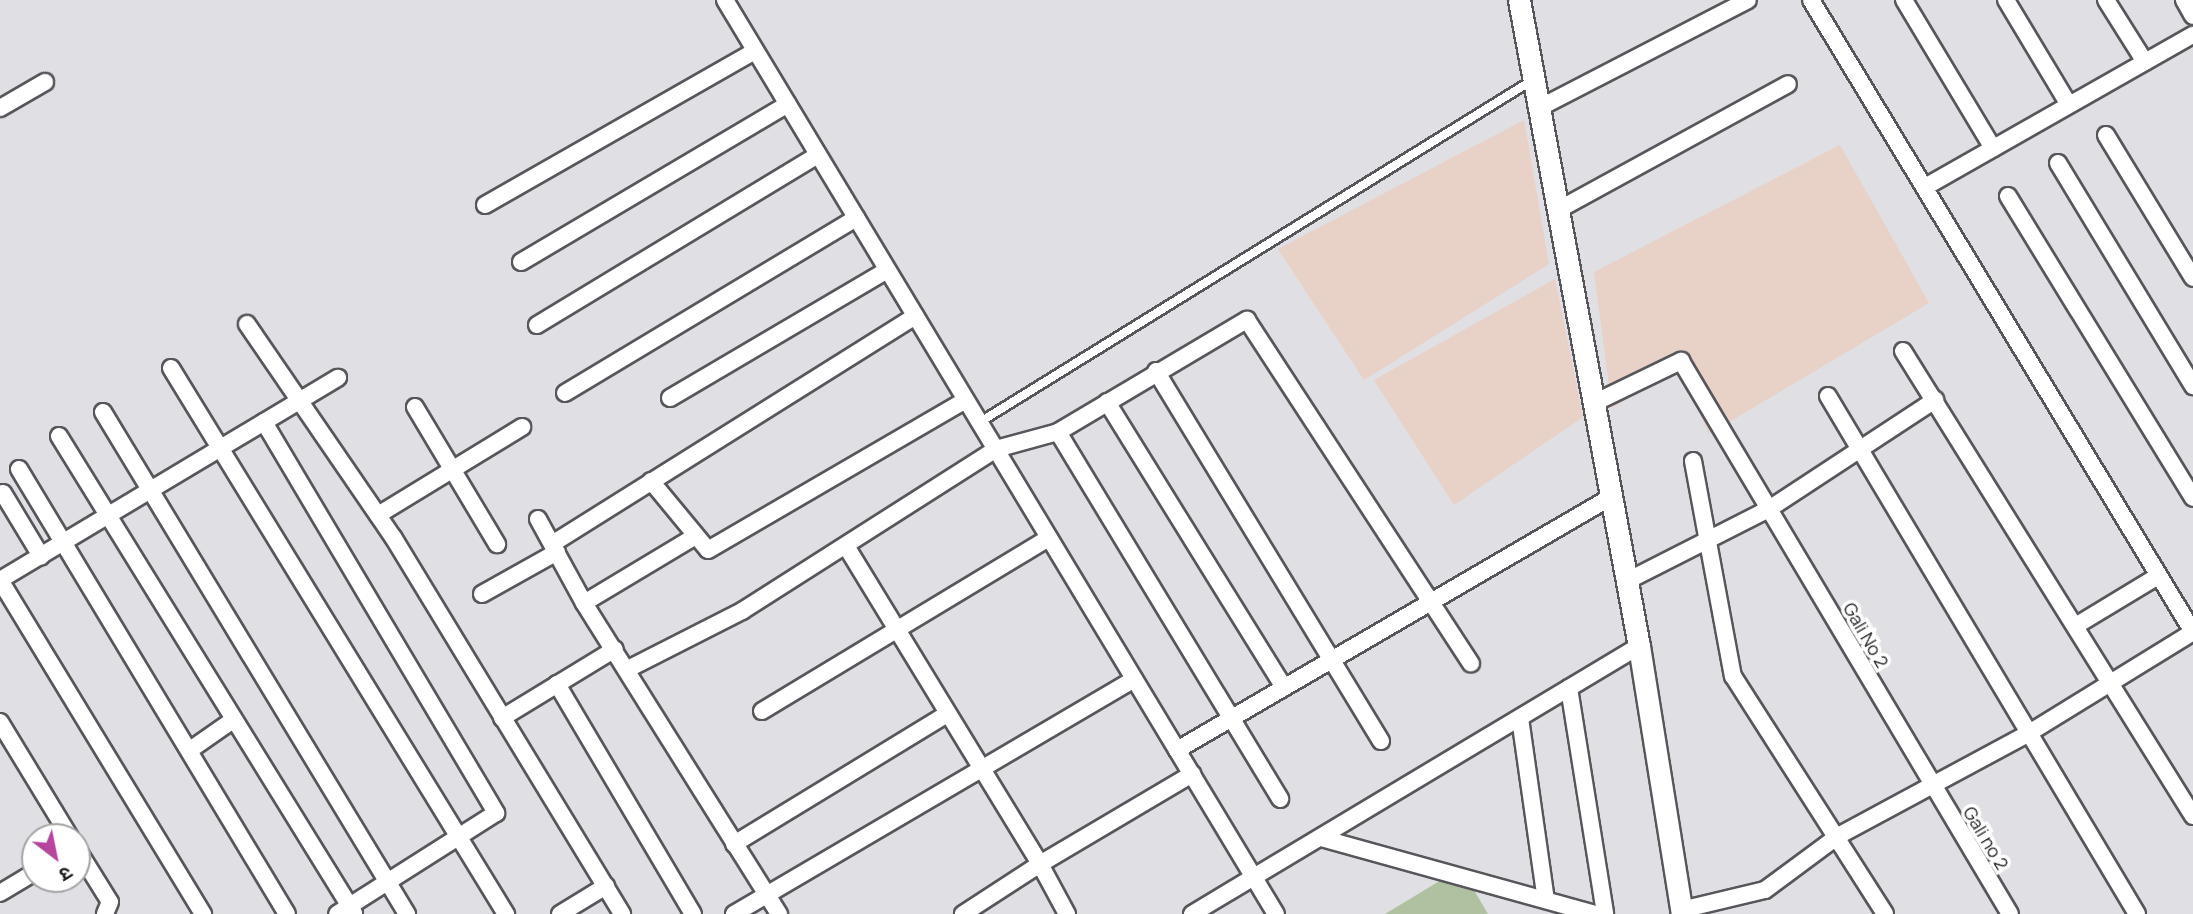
<!DOCTYPE html>
<meta charset="utf-8">
<style>
body{margin:0}
#map{position:relative;width:2193px;height:914px;overflow:hidden;background:#e0dfe4;font-family:Manrope,"Noto Sans Devanagari",sans-serif}
div>[style]{position:absolute}
.education>*{inset:0;background:#e8d1c6}
.green>*{inset:0;background:#b0c1a2}
.roads{filter:drop-shadow(2px 0 #57565b) drop-shadow(-2px 0 #57565b) drop-shadow(0 2px #57565b) drop-shadow(0 -2px #57565b)}
.lane>*{height:8px;margin:-4px;padding:0 4px;transform-origin:4px;border-radius:4px;background:#fff}
.street>*{height:16px;margin:-8px;padding:0 8px;transform-origin:8px;border-radius:8px;background:#fff}
.secondary>*{height:21px;margin:-10.5px;padding:0 10.5px;transform-origin:10.5px;border-radius:10.5px;background:#fff}
span{translate:-50% -50%;white-space:nowrap;text-align:center;line-height:1.15;-webkit-text-stroke:7px #fff;paint-order:stroke}
.street-label{font-size:18px;color:#1f1e20}
.north{position:absolute;left:21px;top:823px;width:70px;height:70px;box-sizing:border-box;background:#fff;border:2px solid #a5a5a6;border-radius:50%;rotate:148deg;font-size:19px;font-weight:700;line-height:28px;text-align:center;color:#1f1e20}
.north::after{content:'';display:block;margin:auto;width:24px;height:32px;background:#b7449d;clip-path:polygon(50% 0,100% 100%,50% 72%,0 100%)}
</style>
<div id="map">
<div class="education">
<div style="clip-path:polygon(1524px 120px,1549px 264px,1364px 380px,1278px 249px)"></div>
<div style="clip-path:polygon(1840px 145px,1929px 303px,1709px 434px,1680px 368px,1612px 408px,1594px 272px)"></div>
<div style="clip-path:polygon(1555px 279px,1583px 417px,1454px 505px,1374px 380px)"></div>
</div>
<div class="green">
<div style="clip-path:polygon(1461px 868px,1488px 914px,1385px 914px)"></div>
</div>
<div class="roads">
<div class="lane">
<div style="left:980px;top:422px;width:648px;rotate:-31.75deg"></div>
</div>
<div class="street">
<div style="left:725px;top:0;width:1067px;rotate:58.92deg"></div>
<div style="left:1904px;top:0;width:173px;rotate:59deg"></div>
<div style="left:2006px;top:0;width:122px;rotate:59deg"></div>
<div style="left:2106px;top:0;width:73px;rotate:57.8deg"></div>
<div style="left:2184px;top:0;width:18px;rotate:61deg"></div>
<div style="left:0;top:108px;width:52px;rotate:-30deg"></div>
<div style="left:1539px;top:108px;width:235px;rotate:-27.3deg"></div>
<div style="left:2106px;top:135px;width:167px;rotate:58.7deg"></div>
<div style="left:2058px;top:163px;width:261px;rotate:58.8deg"></div>
<div style="left:1925px;top:187px;width:308px;rotate:-29.6deg"></div>
<div style="left:2008px;top:196px;width:354px;rotate:58.5deg"></div>
<div style="left:485px;top:205px;width:311px;rotate:-29.7deg"></div>
<div style="left:1558px;top:210px;width:262px;rotate:-28.7deg"></div>
<div style="left:521px;top:262px;width:310px;rotate:-30.6deg"></div>
<div style="left:247px;top:324px;width:258px;rotate:55.6deg"></div>
<div style="left:393px;top:537px;width:441px;rotate:58.7deg"></div>
<div style="left:537px;top:325px;width:328px;rotate:-31.2deg"></div>
<div style="left:1903px;top:351px;width:548px;rotate:58.05deg"></div>
<div style="left:171px;top:368px;width:641px;rotate:58.47deg"></div>
<div style="left:1156px;top:371px;width:433px;rotate:58.7deg"></div>
<div style="left:565px;top:393px;width:340px;rotate:-31deg"></div>
<div style="left:1828px;top:396px;width:603px;rotate:59.18deg"></div>
<div style="left:670px;top:398px;width:252px;rotate:-30.5deg"></div>
<div style="left:1107px;top:402px;width:336px;rotate:58.2deg"></div>
<div style="left:1594px;top:403px;width:97px;rotate:-25.8deg"></div>
<div style="left:1681px;top:361px;width:643px;rotate:59.25deg"></div>
<div style="left:415px;top:407px;width:160px;rotate:59.1deg"></div>
<div style="left:103px;top:412px;width:587px;rotate:58.8deg"></div>
<div style="left:264px;top:422px;width:455px;rotate:59.3deg"></div>
<div style="left:496px;top:813px;width:188px;rotate:147.6deg"></div>
<div style="left:1058px;top:432px;width:429px;rotate:58.8deg"></div>
<div style="left:59px;top:436px;width:561px;rotate:58.27deg"></div>
<div style="left:1693px;top:461px;width:219px;rotate:79.5deg"></div>
<div style="left:1733px;top:676px;width:282px;rotate:57.4deg"></div>
<div style="left:19px;top:469px;width:519px;rotate:58.94deg"></div>
<div style="left:651px;top:481px;width:89px;rotate:50.4deg"></div>
<div style="left:708px;top:550px;width:298px;rotate:-30.2deg"></div>
<div style="left:3px;top:493px;width:74px;rotate:58.9deg"></div>
<div style="left:378px;top:515px;width:169px;rotate:-31.4deg"></div>
<div style="left:538px;top:519px;width:96px;rotate:61.3deg"></div>
<div style="left:584px;top:603px;width:367px;rotate:57.9deg"></div>
<div style="left:552px;top:544px;width:429px;rotate:-32.1deg"></div>
<div style="left:846px;top:546px;width:373px;rotate:58.6deg"></div>
<div style="left:1040px;top:864px;width:92px;rotate:147deg"></div>
<div style="left:0;top:580px;width:394px;rotate:-30.9deg"></div>
<div style="left:0;top:580px;width:391px;rotate:58.7deg"></div>
<div style="left:1627px;top:581px;width:159px;rotate:-26.9deg"></div>
<div style="left:1769px;top:509px;width:199px;rotate:-33.3deg"></div>
<div style="left:482px;top:594px;width:86px;rotate:-29.2deg"></div>
<div style="left:584px;top:603px;width:128px;rotate:-31deg"></div>
<div style="left:2077px;top:625px;width:95px;rotate:-31.2deg"></div>
<div style="left:628px;top:669px;width:128px;rotate:-27deg"></div>
<div style="left:742px;top:611px;width:301px;rotate:-32.5deg"></div>
<div style="left:996px;top:449px;width:64px;rotate:-15.3deg"></div>
<div style="left:1058px;top:432px;width:220px;rotate:-30.7deg"></div>
<div style="left:1247px;top:320px;width:410px;rotate:56.9deg"></div>
<div style="left:557px;top:684px;width:267px;rotate:59.4deg"></div>
<div style="left:1569px;top:688px;width:229px;rotate:80.9deg"></div>
<div style="left:762px;top:711px;width:335px;rotate:-31.1deg"></div>
<div style="left:502px;top:718px;width:132px;rotate:-31.4deg"></div>
<div style="left:1520px;top:718px;width:184px;rotate:81.9deg"></div>
<div style="left:0;top:722px;width:135px;rotate:58.7deg"></div>
<div style="left:190px;top:750px;width:52px;rotate:-34.9deg"></div>
<div style="left:1177px;top:750px;width:502px;rotate:-30.24deg"></div>
<div style="left:1321px;top:838px;width:284px;rotate:15.5deg"></div>
<div style="left:734px;top:844px;width:247px;rotate:-31.4deg"></div>
<div style="left:77px;top:849px;width:62px;rotate:58.1deg"></div>
<div style="left:110px;top:902px;width:13px;rotate:113deg"></div>
<div style="left:0;top:893px;width:41px;rotate:-31deg"></div>
<div style="left:1681px;top:910px;width:86px;rotate:-13.4deg"></div>
<div style="left:1765px;top:890px;width:91px;rotate:-36.5deg"></div>
<div style="left:1838px;top:836px;width:217px;rotate:-28.3deg"></div>
<div style="left:2029px;top:733px;width:193px;rotate:-31.6deg"></div>
<div style="left:2193px;top:632px;width:738px;rotate:-121.15deg"></div>
<div style="left:560px;top:914px;width:54px;rotate:-31.3deg"></div>
<div style="left:734px;top:914px;width:464px;rotate:-30.4deg"></div>
<div style="left:1067px;top:914px;width:57px;rotate:-118.4deg"></div>
<div style="left:1040px;top:864px;width:177px;rotate:-30.6deg"></div>
<div style="left:1192px;top:914px;width:521px;rotate:-30.94deg"></div>
</div>
<div class="secondary">
<div style="left:1519px;top:0;width:657px;rotate:79.48deg"></div>
<div style="left:1639px;top:646px;width:271px;rotate:80.9deg"></div>
</div>
</div>
<div class="street-label">
<span style="left:1866px;top:635px;rotate:60deg">Gali No 2</span>
<span style="left:1986px;top:838px;rotate:59deg">Gali no 2</span>
</div>
<div class="north">उ</div>
</div>
